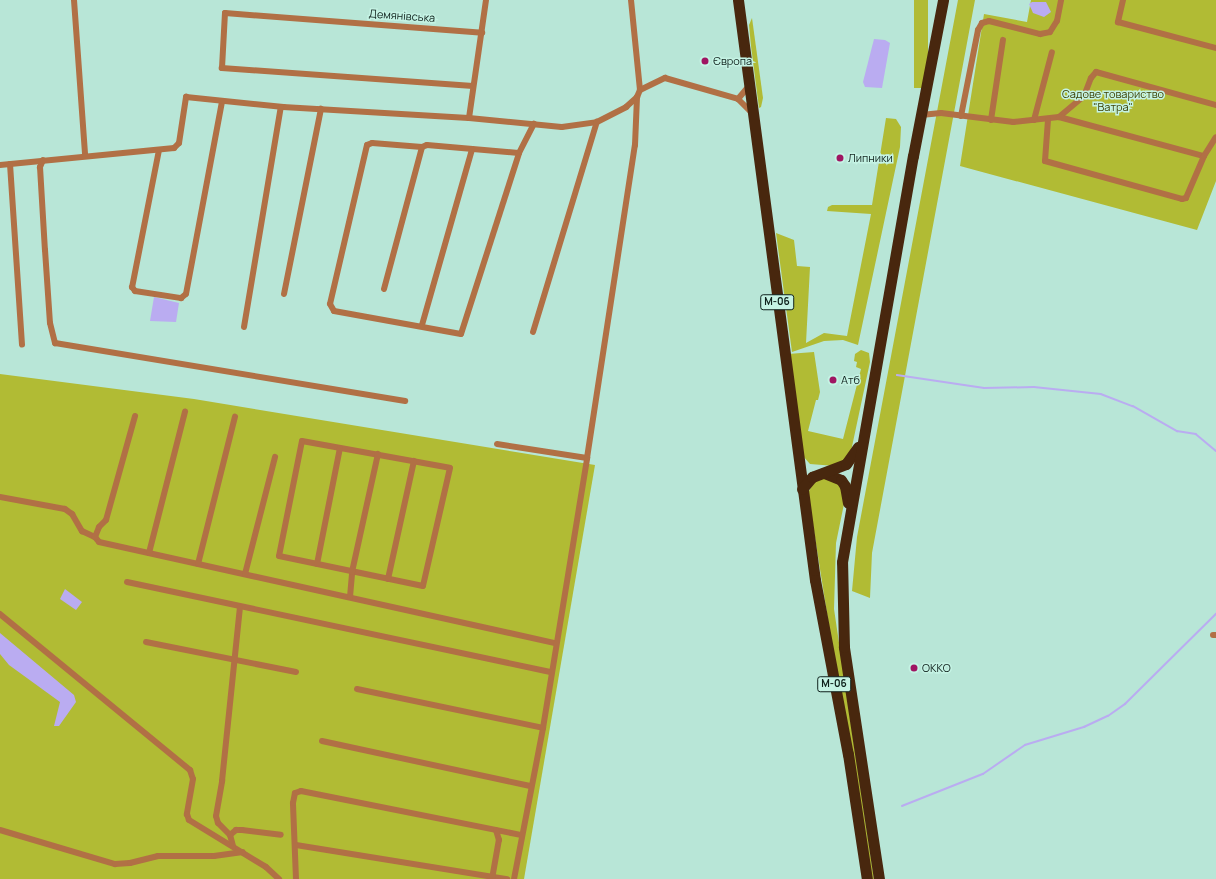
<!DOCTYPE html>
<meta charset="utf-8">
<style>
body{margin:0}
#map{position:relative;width:1216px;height:879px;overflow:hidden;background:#b8e6d7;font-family:Manrope,sans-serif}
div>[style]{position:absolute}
.green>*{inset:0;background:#b1bb34;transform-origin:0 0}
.water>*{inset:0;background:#baacf1}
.stream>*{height:1.5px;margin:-0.75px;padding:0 0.75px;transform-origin:0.75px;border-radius:0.75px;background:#baacf1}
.minor>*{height:6px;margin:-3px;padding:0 3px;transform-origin:3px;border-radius:3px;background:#b17045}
.trunk>*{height:11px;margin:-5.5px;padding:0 5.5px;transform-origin:5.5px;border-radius:5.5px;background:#48270e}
.dots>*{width:11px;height:11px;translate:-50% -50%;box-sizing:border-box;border:2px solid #c5f3e4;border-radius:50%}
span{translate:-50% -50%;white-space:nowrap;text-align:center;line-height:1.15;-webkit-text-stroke:3px #c5f3e4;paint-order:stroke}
.shield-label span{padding:1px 3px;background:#c5f3e4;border:1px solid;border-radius:3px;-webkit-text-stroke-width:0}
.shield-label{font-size:10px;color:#0f211c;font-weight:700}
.street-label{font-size:11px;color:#0f211c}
.poi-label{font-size:11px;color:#0f211c}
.left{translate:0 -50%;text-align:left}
.park-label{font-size:11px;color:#3c4002}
</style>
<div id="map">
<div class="green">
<div style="left:914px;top:0;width:14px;height:88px"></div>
<div style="clip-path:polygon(958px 0,975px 0,872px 553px,870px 598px,852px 591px,857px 537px)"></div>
<div style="clip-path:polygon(1031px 0,1216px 0,1216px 181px,1197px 230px,960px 166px,984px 14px,1027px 22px)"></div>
<div style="clip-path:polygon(752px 18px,763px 98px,761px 107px,759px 108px,751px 46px,749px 25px)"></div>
<div style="clip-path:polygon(886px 118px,896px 119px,901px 127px,900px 147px,858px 345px,843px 340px,824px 341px,792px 352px,776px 233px,794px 240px,797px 266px,810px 267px,806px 343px,824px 333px,847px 336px,871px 214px,827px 211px,828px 207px,832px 205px,872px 205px)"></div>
<div style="clip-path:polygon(861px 350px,869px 353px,870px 362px,850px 456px,835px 466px,810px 464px,803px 456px,788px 354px,814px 352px,820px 392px,818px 400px,816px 400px,808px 431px,843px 439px,861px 369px,856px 367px,857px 362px,854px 361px,855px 354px)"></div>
<div style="clip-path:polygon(0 374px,194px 399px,595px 465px,524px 879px,0 879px)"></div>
<div style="clip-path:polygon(823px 477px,839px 482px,845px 499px,836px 543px,834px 609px,874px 879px,869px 879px,808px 493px,813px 483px)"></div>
</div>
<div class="water">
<div style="clip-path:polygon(1032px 2px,1046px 2px,1051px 12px,1044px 17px,1033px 13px,1029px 4px)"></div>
<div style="clip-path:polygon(874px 39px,885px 40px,890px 43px,882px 88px,865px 87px,863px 82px)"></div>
<div style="clip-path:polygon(154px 297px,179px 303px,176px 322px,150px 321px)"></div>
<div style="clip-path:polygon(65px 589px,82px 602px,76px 610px,60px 599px)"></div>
<div style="clip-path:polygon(0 633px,74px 695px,76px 702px,59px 726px,54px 726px,60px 702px,9px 665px,0 654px)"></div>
</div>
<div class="stream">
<div style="left:897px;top:375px;width:88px;rotate:8.5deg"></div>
<div style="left:984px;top:388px;width:50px;rotate:-1.1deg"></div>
<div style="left:1034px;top:387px;width:67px;rotate:6deg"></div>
<div style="left:1101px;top:394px;width:34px;rotate:21deg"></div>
<div style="left:1133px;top:406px;width:51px;rotate:29.6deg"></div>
<div style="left:1177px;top:431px;width:19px;rotate:9deg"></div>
<div style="left:1196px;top:434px;width:26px;rotate:40deg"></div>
<div style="left:902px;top:806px;width:87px;rotate:-21.6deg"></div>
<div style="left:983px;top:774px;width:51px;rotate:-34.6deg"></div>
<div style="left:1025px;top:745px;width:62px;rotate:-17deg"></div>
<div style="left:1084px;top:727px;width:26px;rotate:-25deg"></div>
<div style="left:1108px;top:716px;width:21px;rotate:-35deg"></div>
<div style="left:1125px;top:704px;width:128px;rotate:-44.7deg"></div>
</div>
<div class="minor">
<div style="left:74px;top:0;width:155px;rotate:85.9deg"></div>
<div style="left:631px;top:0;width:90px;rotate:84.3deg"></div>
<div style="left:1123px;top:0;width:23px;rotate:103deg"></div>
<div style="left:1118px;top:22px;width:101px;rotate:14.9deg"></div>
<div style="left:473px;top:86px;width:252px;rotate:-175.9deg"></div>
<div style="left:222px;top:68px;width:55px;rotate:-86.9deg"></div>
<div style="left:225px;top:13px;width:258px;rotate:4.4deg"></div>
<div style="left:738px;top:99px;width:17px;rotate:-50deg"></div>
<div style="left:921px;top:115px;width:20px;rotate:-6deg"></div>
<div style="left:941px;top:113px;width:73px;rotate:7.1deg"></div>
<div style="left:1013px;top:122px;width:46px;rotate:-6.2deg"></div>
<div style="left:1059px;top:117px;width:33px;rotate:-40deg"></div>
<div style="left:1084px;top:96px;width:19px;rotate:-69deg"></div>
<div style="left:1091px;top:78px;width:8px;rotate:-50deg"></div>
<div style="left:1096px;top:72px;width:124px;rotate:15.4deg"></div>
<div style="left:961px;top:116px;width:88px;rotate:-78.8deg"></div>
<div style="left:978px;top:30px;width:8px;rotate:-60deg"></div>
<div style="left:982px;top:23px;width:7px;rotate:-16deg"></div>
<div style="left:989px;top:21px;width:53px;rotate:14.3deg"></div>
<div style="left:1040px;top:34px;width:10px;rotate:-11deg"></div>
<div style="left:1050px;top:32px;width:13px;rotate:-58deg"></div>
<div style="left:1057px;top:21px;width:21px;rotate:-79deg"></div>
<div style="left:1059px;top:117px;width:150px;rotate:15.1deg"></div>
<div style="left:469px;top:118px;width:119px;rotate:-81.8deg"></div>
<div style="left:991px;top:120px;width:81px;rotate:-81.5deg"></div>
<div style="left:1034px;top:120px;width:70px;rotate:-75.2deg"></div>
<div style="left:1048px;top:120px;width:41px;rotate:94.2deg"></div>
<div style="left:1045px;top:161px;width:142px;rotate:15.5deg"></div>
<div style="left:1182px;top:199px;width:4px;rotate:-14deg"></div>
<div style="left:1186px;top:198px;width:46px;rotate:-66.8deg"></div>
<div style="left:1204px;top:156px;width:22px;rotate:-58deg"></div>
<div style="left:422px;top:147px;width:50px;rotate:-175.4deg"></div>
<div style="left:372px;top:143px;width:5px;rotate:158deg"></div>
<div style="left:367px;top:145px;width:163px;rotate:103.1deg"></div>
<div style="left:330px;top:304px;width:8px;rotate:60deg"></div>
<div style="left:334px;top:311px;width:129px;rotate:10.3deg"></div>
<div style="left:461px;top:334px;width:190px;rotate:-72.2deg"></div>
<div style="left:519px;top:153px;width:33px;rotate:-63deg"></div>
<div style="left:159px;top:150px;width:140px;rotate:101.1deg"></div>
<div style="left:132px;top:287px;width:5px;rotate:53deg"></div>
<div style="left:135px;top:291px;width:47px;rotate:8.7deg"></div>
<div style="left:181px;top:298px;width:6px;rotate:-39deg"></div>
<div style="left:186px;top:294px;width:196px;rotate:-79.4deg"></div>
<div style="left:43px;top:160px;width:8px;rotate:113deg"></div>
<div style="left:40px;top:167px;width:83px;rotate:86.6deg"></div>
<div style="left:45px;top:250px;width:73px;rotate:86.1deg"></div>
<div style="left:50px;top:323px;width:21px;rotate:76deg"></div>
<div style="left:55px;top:343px;width:355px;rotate:9.4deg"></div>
<div style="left:10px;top:164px;width:181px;rotate:86.2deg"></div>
<div style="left:0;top:165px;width:175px;rotate:-5.6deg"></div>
<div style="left:174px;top:148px;width:7px;rotate:-45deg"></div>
<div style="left:179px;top:143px;width:47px;rotate:-81.3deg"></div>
<div style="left:186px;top:97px;width:98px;rotate:5.9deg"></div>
<div style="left:283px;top:107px;width:186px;rotate:3.4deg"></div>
<div style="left:469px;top:118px;width:93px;rotate:5.5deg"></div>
<div style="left:562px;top:127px;width:35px;rotate:-8deg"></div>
<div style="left:597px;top:122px;width:33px;rotate:-27deg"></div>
<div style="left:626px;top:107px;width:15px;rotate:-42deg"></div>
<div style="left:637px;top:97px;width:8px;rotate:-67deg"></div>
<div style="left:640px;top:90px;width:28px;rotate:-26deg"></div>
<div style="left:665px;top:78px;width:76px;rotate:16deg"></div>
<div style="left:738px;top:99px;width:18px;rotate:45deg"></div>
<div style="left:384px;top:289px;width:147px;rotate:-75deg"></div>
<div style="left:422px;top:147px;width:5px;rotate:-22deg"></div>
<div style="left:427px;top:145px;width:92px;rotate:5deg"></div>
<div style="left:284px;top:294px;width:189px;rotate:-78.7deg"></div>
<div style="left:422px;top:325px;width:183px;rotate:-74.1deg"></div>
<div style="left:244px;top:327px;width:223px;rotate:-80.5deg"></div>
<div style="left:533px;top:332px;width:220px;rotate:-73.1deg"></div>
<div style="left:302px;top:441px;width:150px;rotate:10.3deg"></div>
<div style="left:450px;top:468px;width:121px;rotate:102.9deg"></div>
<div style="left:423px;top:586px;width:147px;rotate:-168.2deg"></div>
<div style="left:279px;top:556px;width:117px;rotate:-78.7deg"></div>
<div style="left:497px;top:444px;width:91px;rotate:8.8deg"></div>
<div style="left:0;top:497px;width:66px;rotate:10.5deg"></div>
<div style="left:65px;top:509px;width:9px;rotate:36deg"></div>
<div style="left:72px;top:514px;width:20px;rotate:60deg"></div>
<div style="left:82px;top:531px;width:14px;rotate:25deg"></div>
<div style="left:95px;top:537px;width:6px;rotate:51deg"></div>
<div style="left:99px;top:542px;width:467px;rotate:12.5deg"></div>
<div style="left:95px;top:537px;width:11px;rotate:-68deg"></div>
<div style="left:99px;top:527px;width:10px;rotate:-45deg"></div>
<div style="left:106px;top:520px;width:108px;rotate:-74.4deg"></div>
<div style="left:149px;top:553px;width:146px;rotate:-75.7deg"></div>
<div style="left:198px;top:564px;width:152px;rotate:-75.9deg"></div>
<div style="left:317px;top:564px;width:118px;rotate:-78.8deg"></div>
<div style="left:245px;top:574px;width:121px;rotate:-75.6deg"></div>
<div style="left:388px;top:579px;width:121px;rotate:-77.6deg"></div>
<div style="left:127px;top:582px;width:434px;rotate:12deg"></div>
<div style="left:350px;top:597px;width:25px;rotate:-85deg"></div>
<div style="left:352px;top:572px;width:121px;rotate:-77.6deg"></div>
<div style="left:0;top:614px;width:246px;rotate:39.4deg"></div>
<div style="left:190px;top:770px;width:9px;rotate:72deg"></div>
<div style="left:193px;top:779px;width:36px;rotate:100deg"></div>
<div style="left:187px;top:814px;width:6px;rotate:72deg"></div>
<div style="left:189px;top:820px;width:90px;rotate:31.4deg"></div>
<div style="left:266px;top:867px;width:18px;rotate:43deg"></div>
<div style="left:1213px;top:635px;width:3px"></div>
<div style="left:146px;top:642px;width:153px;rotate:11.3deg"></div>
<div style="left:357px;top:689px;width:190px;rotate:11.8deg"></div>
<div style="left:322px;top:741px;width:213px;rotate:12.2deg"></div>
<div style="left:0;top:830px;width:120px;rotate:16.5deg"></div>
<div style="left:115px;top:864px;width:15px;rotate:-4deg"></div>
<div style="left:130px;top:863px;width:29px;rotate:-14deg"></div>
<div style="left:158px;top:856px;width:56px"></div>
<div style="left:214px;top:856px;width:29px;rotate:-8deg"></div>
<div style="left:230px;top:835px;width:8px;rotate:-40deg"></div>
<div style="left:236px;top:830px;width:6px"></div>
<div style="left:242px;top:830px;width:39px;rotate:7deg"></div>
<div style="left:296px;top:845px;width:214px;rotate:9.2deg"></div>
<div style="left:233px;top:846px;width:11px;rotate:-105deg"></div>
<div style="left:230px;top:835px;width:17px;rotate:-135deg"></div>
<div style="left:218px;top:823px;width:7px;rotate:-106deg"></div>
<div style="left:216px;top:816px;width:36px;rotate:-80deg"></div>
<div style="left:222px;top:781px;width:175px;rotate:-84.1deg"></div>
<div style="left:296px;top:879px;width:76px;rotate:-92.3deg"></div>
<div style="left:293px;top:803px;width:10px;rotate:-79deg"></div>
<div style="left:295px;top:793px;width:6px;rotate:-18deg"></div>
<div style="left:301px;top:791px;width:225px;rotate:11.3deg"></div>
<div style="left:492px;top:879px;width:40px;rotate:-80deg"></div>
<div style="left:499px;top:840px;width:10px;rotate:-107deg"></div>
<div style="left:514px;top:879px;width:154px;rotate:-79.1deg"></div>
<div style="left:543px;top:728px;width:274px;rotate:-80.7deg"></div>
<div style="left:587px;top:458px;width:317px;rotate:-81.3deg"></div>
<div style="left:635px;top:145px;width:48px;rotate:-87.6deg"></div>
</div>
<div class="trunk">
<div style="left:738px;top:0;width:585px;rotate:82.44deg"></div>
<div style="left:815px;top:580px;width:177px;rotate:79.3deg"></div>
<div style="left:848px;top:754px;width:126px;rotate:81.4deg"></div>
<div style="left:824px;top:473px;width:18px;rotate:22deg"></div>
<div style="left:841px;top:480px;width:7px;rotate:56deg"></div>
<div style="left:845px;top:486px;width:17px;rotate:80deg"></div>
<div style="left:802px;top:489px;width:16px;rotate:-50deg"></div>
<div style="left:812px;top:477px;width:36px;rotate:-21deg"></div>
<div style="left:846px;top:464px;width:21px;rotate:-55deg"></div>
<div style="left:879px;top:879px;width:235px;rotate:-98.6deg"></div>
<div style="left:844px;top:647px;width:85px;rotate:-91.3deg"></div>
<div style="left:842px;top:562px;width:412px;rotate:-80.1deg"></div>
<div style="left:913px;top:156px;width:159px;rotate:-79.1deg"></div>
</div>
<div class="dots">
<div style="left:705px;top:61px;background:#9f1562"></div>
<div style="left:840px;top:158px;background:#9f1562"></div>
<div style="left:833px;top:380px;background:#9f1562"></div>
<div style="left:914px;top:668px;background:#9f1562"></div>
</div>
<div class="shield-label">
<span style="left:777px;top:302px">М-06</span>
<span style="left:834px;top:684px">М-06</span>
</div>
<div class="street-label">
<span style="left:402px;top:16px;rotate:4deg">Демянівська</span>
</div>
<div class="poi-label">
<span class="left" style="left:713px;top:61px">Європа</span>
<span class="left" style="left:848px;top:158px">Липники</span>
<span class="left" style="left:841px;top:380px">Атб</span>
<span class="left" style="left:922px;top:668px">OKKO</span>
</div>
<div class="park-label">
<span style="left:1113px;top:101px">Садове товариство<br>"Ватра"</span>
</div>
</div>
